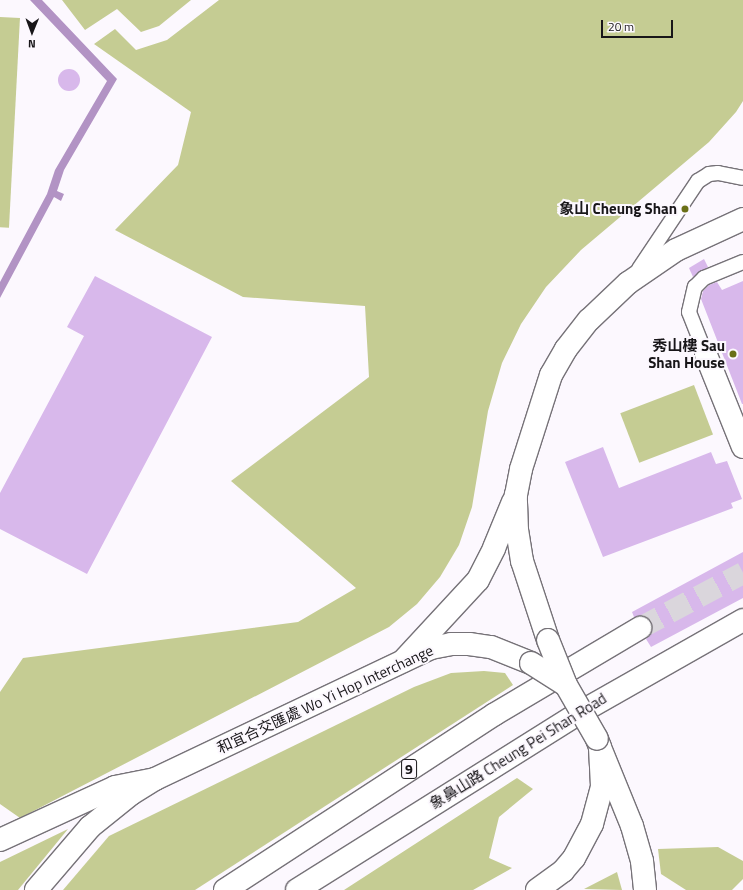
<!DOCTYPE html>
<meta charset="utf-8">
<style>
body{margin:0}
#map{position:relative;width:743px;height:890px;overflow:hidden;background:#fcf8fe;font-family:"Titillium Web","Noto Sans TC",sans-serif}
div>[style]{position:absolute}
.green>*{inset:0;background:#c5cc93;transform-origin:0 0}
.water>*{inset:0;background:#b293c4}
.building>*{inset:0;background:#d8b8eb}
.round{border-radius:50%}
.highway-tunnel>*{height:22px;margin-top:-11px;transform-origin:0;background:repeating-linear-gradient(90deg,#dad6dc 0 22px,transparent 0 33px)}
.roads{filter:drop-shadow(1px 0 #767278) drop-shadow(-1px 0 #767278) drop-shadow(0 1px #767278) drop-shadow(0 -1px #767278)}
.lane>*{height:14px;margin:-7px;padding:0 7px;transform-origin:7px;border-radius:7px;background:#fff}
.street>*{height:22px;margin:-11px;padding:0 11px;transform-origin:11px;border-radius:11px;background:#fff}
.secondary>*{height:22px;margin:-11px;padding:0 11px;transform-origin:11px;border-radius:11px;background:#fff}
.primary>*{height:22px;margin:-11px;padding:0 11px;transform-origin:11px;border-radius:11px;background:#fff}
.highway>*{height:22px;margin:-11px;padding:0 11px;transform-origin:11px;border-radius:11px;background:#fff}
.bridges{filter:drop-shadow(1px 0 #767278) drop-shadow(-1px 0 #767278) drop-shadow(0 1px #767278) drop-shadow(0 -1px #767278)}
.street-bridge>*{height:22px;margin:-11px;padding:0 11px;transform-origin:11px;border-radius:11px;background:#fff}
.primary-bridge>*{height:22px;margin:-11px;padding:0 11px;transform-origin:11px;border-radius:11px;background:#fff}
.dots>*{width:11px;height:11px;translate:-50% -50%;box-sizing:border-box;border:2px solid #fcf8fe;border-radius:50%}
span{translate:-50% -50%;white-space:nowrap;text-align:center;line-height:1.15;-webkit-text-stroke:4px #fcf8fe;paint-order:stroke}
.shield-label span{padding:1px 3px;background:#fcf8fe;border:1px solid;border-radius:3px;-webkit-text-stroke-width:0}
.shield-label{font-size:14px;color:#181619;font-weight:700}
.poi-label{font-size:15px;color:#181619;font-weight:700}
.right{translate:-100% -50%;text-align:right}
.street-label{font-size:15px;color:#181619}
.north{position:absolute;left:12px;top:12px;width:40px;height:40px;-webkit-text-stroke:3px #fcf8fe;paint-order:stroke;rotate:181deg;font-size:11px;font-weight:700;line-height:16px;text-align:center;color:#181619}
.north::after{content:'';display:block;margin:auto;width:14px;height:18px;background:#181619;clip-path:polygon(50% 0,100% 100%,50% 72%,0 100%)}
.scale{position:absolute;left:601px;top:20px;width:72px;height:18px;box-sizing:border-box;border:2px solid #181619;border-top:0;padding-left:5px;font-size:12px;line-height:14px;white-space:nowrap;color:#181619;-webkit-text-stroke:3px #fcf8fe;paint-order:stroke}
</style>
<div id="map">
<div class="green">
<div style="clip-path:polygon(62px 0,191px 0,159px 26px,141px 32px,117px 9px,85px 30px)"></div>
<div style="clip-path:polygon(219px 0,743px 0,743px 101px,736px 112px,709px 142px,581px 250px,546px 287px,521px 324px,502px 363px,488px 411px,472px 507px,459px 545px,440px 577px,417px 604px,389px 627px,20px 818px,0 804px,0 692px,23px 658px,298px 622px,356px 588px,231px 481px,369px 377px,365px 306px,243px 297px,115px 230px,178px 165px,191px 112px,94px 44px,115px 29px,136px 50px,167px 40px)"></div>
<div style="left:0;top:17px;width:20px;height:210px;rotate:3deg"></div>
<div style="left:694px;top:385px;width:53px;height:79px;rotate:69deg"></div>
<div style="clip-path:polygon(484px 671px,505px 673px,513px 685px,195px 890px,63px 890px,109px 836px,414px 687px,451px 673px)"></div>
<div style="clip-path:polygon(517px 778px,533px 789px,499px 817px,489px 858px,512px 868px,473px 890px,344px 890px)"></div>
<div style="clip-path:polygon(68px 829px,18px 890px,0 890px,0 862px)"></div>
<div style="clip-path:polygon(718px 847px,743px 861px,743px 879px,732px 890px,686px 890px,661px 874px,658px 849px)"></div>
<div style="clip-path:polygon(617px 872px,622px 890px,584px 889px)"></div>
</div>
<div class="water">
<div style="clip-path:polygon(30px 0,42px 0,117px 79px,64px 170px,57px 191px,64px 194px,61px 201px,54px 197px,0 298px,0 282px,47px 194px,55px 170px,107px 81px)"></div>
</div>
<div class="building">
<div class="round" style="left:58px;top:69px;width:22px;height:22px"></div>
<div style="clip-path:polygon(704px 259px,708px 267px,693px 277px,689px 268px)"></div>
<div style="clip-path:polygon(95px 276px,212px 337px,87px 574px,0 529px,0 493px,84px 336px,67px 327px)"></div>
<div style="clip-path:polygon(743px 281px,743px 404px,742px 404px,701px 299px,703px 291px,709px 285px,717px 282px,722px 290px)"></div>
<div style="clip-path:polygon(603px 447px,619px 488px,711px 452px,716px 464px,727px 461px,742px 499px,731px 503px,733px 508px,603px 557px,565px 462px)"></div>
<div style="clip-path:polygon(743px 552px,743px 598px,651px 647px,646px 639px,651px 634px,651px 622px,646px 617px,634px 617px,632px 612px)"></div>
</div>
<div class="highway-tunnel">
<div style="left:640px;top:628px;width:117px;rotate:-28.1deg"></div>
</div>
<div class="roads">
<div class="lane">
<div style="left:639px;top:269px;width:106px;rotate:-56.2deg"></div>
<div style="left:698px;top:181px;width:13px;rotate:-32deg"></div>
<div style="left:709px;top:174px;width:9px;rotate:-6deg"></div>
<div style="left:718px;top:173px;width:25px;rotate:11deg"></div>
<div style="left:706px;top:355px;width:46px;rotate:-111.6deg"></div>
<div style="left:689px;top:312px;width:26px;rotate:-77deg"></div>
<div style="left:695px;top:287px;width:13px;rotate:-45deg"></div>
<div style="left:704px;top:278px;width:42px;rotate:-22.3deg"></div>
</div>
<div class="street">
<div style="left:706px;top:355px;width:99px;rotate:68.1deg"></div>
<div style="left:548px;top:640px;width:83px;rotate:-108.2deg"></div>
<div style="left:522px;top:561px;width:30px;rotate:-99deg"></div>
<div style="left:517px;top:531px;width:36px;rotate:-92deg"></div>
<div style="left:516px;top:495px;width:26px;rotate:-79deg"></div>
<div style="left:521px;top:469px;width:99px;rotate:-72.3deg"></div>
<div style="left:551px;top:375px;width:30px;rotate:-60deg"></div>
<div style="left:566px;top:349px;width:37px;rotate:-52deg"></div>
<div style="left:589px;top:320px;width:54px;rotate:-43.5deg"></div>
<div style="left:628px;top:283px;width:58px;rotate:-34.5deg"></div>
<div style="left:676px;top:250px;width:74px;rotate:-24.8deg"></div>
<div style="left:403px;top:661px;width:110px;rotate:-47.2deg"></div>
<div style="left:478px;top:580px;width:36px;rotate:-63deg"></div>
<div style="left:494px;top:548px;width:50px;rotate:-67.6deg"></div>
</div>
<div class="secondary">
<div style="left:601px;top:750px;width:82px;rotate:67.8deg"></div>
<div style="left:632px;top:826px;width:36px;rotate:74deg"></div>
<div style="left:642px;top:861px;width:29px;rotate:84deg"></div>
</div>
<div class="primary">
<div style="left:0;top:840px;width:127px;rotate:-24.7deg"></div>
<div style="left:115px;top:787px;width:41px;rotate:-11.3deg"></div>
<div style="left:155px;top:779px;width:306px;rotate:-25.4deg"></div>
<div style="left:431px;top:648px;width:20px;rotate:-11deg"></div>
<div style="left:451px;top:644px;width:18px"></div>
<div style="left:469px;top:644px;width:22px;rotate:8deg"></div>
<div style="left:491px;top:647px;width:43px;rotate:21.8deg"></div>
<div style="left:537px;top:890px;width:32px;rotate:-36deg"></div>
<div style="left:563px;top:871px;width:17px;rotate:-50deg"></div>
<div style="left:574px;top:858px;width:38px;rotate:-62deg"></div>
<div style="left:592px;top:824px;width:39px;rotate:-75deg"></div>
<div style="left:602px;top:786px;width:39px;rotate:-93deg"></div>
<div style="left:600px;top:747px;width:9px;rotate:-111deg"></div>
</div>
<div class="highway">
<div style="left:36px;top:890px;width:83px;rotate:-49.4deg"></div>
<div style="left:90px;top:827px;width:53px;rotate:-38.8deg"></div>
<div style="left:131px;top:794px;width:28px;rotate:-32deg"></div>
<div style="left:225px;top:890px;width:322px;rotate:-33.1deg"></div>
<div style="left:495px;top:714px;width:169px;rotate:-30.7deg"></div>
<div style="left:297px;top:890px;width:335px;rotate:-32.1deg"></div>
<div style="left:581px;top:712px;width:186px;rotate:-29.6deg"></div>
</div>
</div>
<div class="bridges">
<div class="street-bridge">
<div style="left:548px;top:640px;width:48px;rotate:68.2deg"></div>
</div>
<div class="primary-bridge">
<div style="left:531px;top:663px;width:41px;rotate:32.2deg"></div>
<div style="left:566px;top:685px;width:62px;rotate:60.1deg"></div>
</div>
</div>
<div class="dots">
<div style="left:685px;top:209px;background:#6a7017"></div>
<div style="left:733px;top:354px;background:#6a7017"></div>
</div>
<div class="shield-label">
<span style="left:409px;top:769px">9</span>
</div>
<div class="poi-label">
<span class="right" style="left:677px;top:209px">象山 Cheung Shan</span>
<span class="right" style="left:725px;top:354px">秀山樓 Sau<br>Shan House</span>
</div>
<div class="street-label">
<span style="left:325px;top:699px;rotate:-25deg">和宜合交匯處 Wo Yi Hop Interchange</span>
<span style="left:518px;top:751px;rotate:-32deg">象鼻山路 Cheung Pei Shan Road</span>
</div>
<div class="north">N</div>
<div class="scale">20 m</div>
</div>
